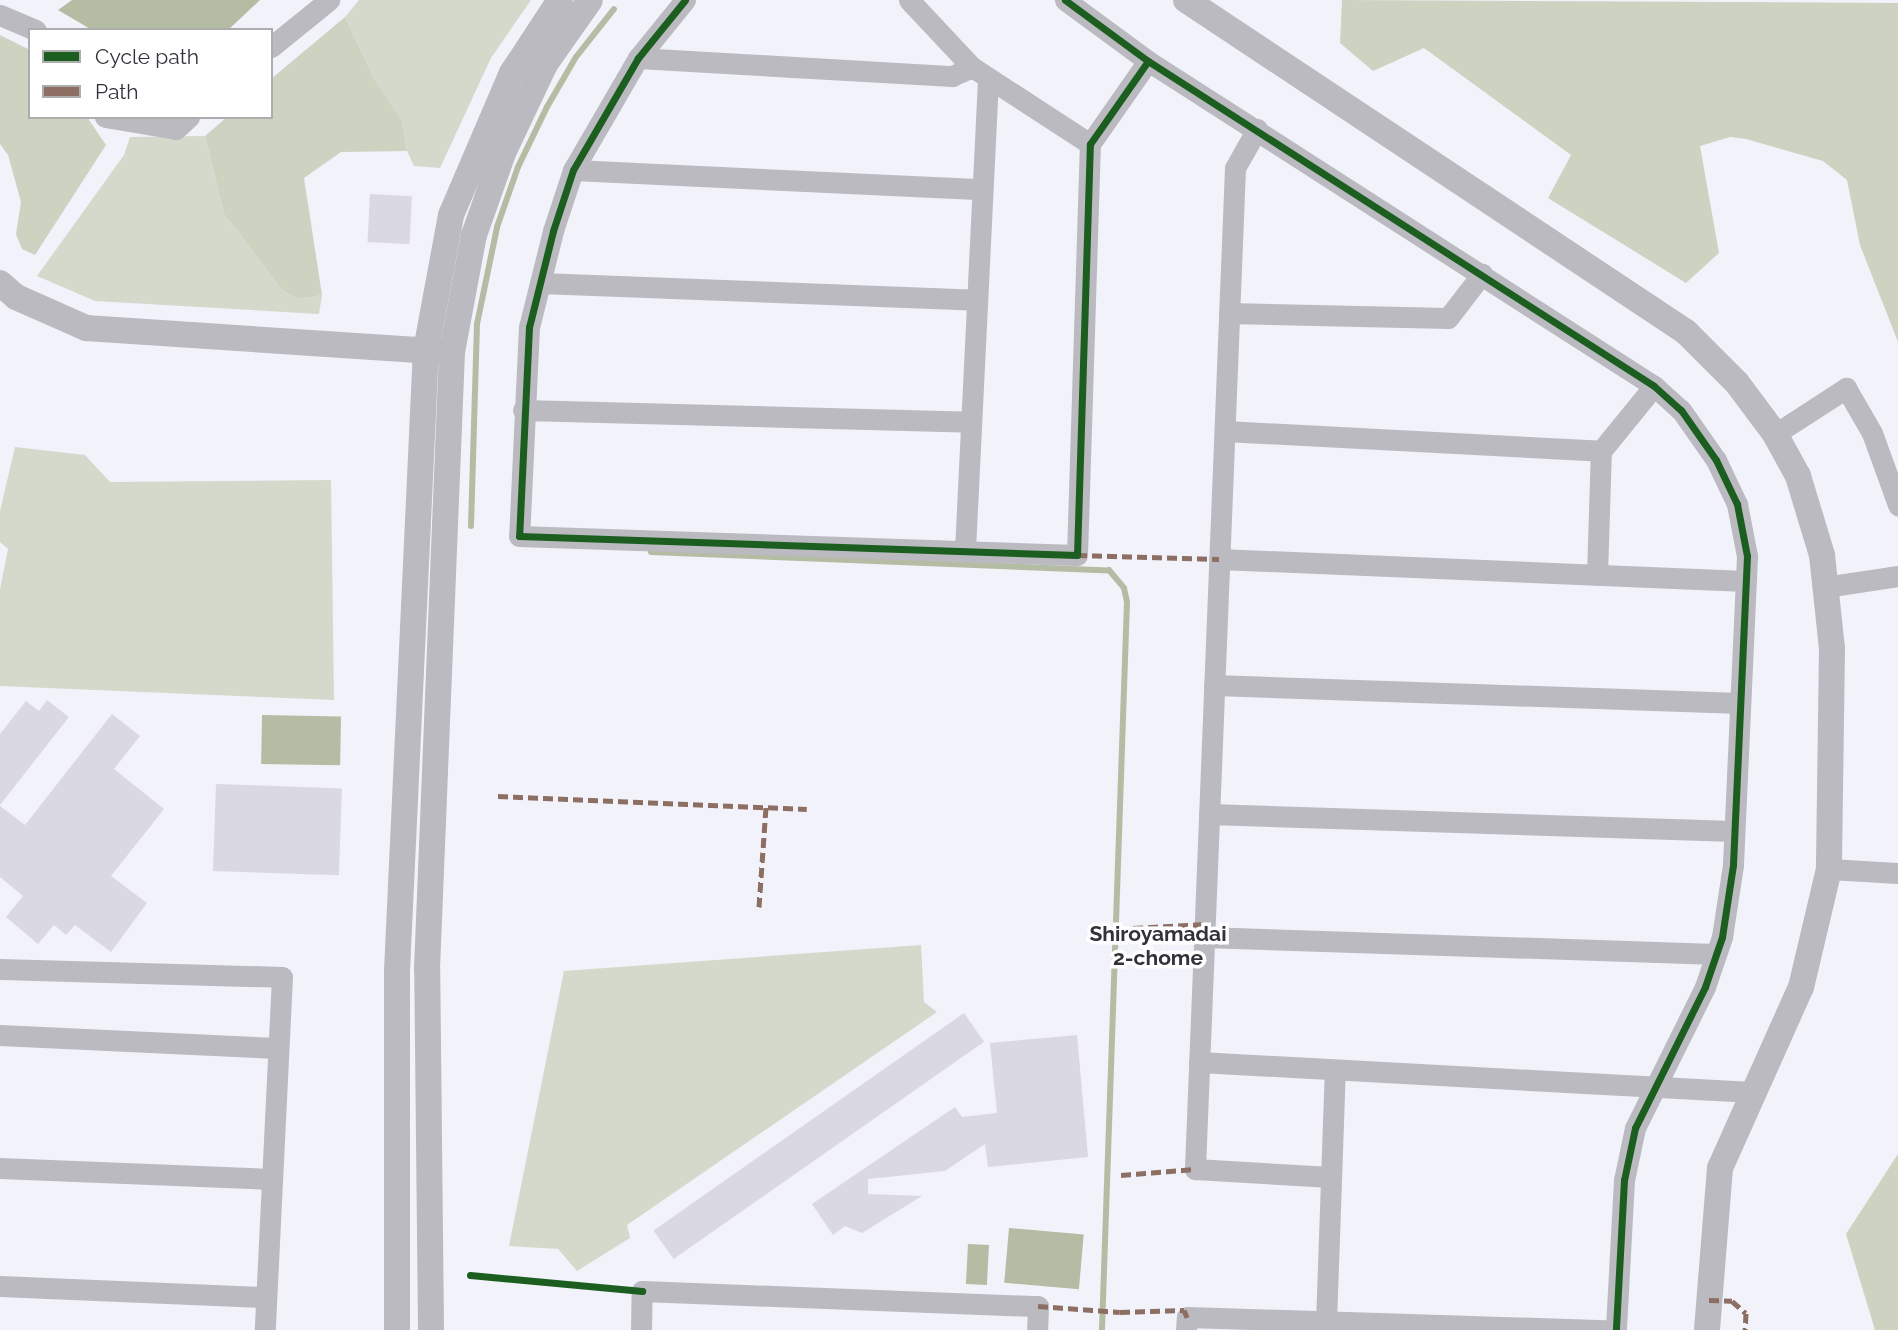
<!DOCTYPE html>
<style>
body{margin:0}
#map{position:relative;width:1898px;height:1330px;overflow:hidden;background:#f2f2fb;font-family:Raleway,sans-serif}
div>[style]{position:absolute}
.green>*{inset:0;background:#d4d9cc}
.forest>*{inset:0;background:#cdd2c1}
.water>*{inset:0;background:#b5bca4;transform-origin:0 0}
.stream>*{height:6px;margin:-3px;padding:0 3px;transform-origin:3px;border-radius:3px;background:#b5bca4}
.building>*{inset:0;background:#d9d8e3;transform-origin:0 0}
.minor>*{height:21px;margin:-10.5px;padding:0 10.5px;transform-origin:10.5px;border-radius:10.5px;background:#babac0}
.tertiary>*{height:26px;margin:-13px;padding:0 13px;transform-origin:13px;border-radius:13px;background:#babac0}
.quiet>*{height:5px;margin-top:-2.5px;transform-origin:0;background:repeating-linear-gradient(90deg,#8d6e63 0 10px,transparent 0 15px)}
.cycleway>*{height:7px;margin:-3.5px;padding:0 3.5px;transform-origin:3.5px;border-radius:3.5px;background:#1b5e20}
span{translate:-50% -50%;white-space:nowrap;text-align:center;line-height:1.15;-webkit-text-stroke:7px #fff;paint-order:stroke}
.neighbourhood-label{font-size:21px;color:#32323a;font-weight:700}
.legend{position:absolute;left:28px;top:28px;width:245px;height:91px;box-sizing:border-box;background:#fff;border:2px solid #adadb0;margin:0;padding:9px 12px;list-style:none;font-size:21px;color:#32323a}
.legend li{display:flex;align-items:center;gap:14px;height:35px}
.legend b{width:35px;border:2px solid #adadb0}
</style>
<div id="map">
<div class="green">
<div style="clip-path:polygon(359px 0,531px 0,491px 58px,440px 168px,414px 166px,407px 151px,402px 120px,374px 78px,345px 17px)"></div>
<div style="clip-path:polygon(205px 136px,224px 214px,283px 291px,298px 299px,322px 295px,319px 314px,95px 301px,37px 276px,124px 155px,130px 137px)"></div>
<div style="clip-path:polygon(15px 447px,85px 455px,110px 482px,331px 480px,334px 700px,0 686px,0 589px,8px 549px,0 542px,0 511px)"></div>
<div style="clip-path:polygon(921px 945px,924px 1002px,937px 1012px,627px 1225px,630px 1238px,577px 1271px,558px 1249px,509px 1246px,564px 971px)"></div>
</div>
<div class="forest">
<div style="clip-path:polygon(1342px 0,1898px 3px,1898px 342px,1860px 245px,1847px 180px,1823px 161px,1746px 139px,1730px 137px,1700px 146px,1719px 253px,1686px 283px,1548px 198px,1571px 155px,1424px 48px,1373px 71px,1340px 43px)"></div>
<div style="clip-path:polygon(345px 17px,374px 78px,402px 120px,407px 151px,341px 152px,304px 178px,322px 295px,298px 299px,283px 291px,224px 214px,205px 136px,227px 117px,271px 117px,271px 79px)"></div>
<div style="clip-path:polygon(0 35px,30px 50px,30px 117px,87px 117px,106px 145px,35px 255px,22px 249px,16px 234px,21px 202px,8px 155px,0 144px)"></div>
<div style="clip-path:polygon(1898px 1154px,1898px 1330px,1875px 1330px,1846px 1234px)"></div>
</div>
<div class="water">
<div style="clip-path:polygon(72px 0,260px 0,228px 30px,92px 30px,58px 10px)"></div>
<div style="left:262px;top:715px;width:79px;height:49px;rotate:1deg"></div>
<div style="left:1009px;top:1228px;width:75px;height:55px;rotate:5deg"></div>
<div style="left:968px;top:1244px;width:21px;height:40px;rotate:3deg"></div>
</div>
<div class="stream">
<div style="left:471px;top:526px;width:202px;rotate:-88.3deg"></div>
<div style="left:477px;top:324px;width:99px;rotate:-78.3deg"></div>
<div style="left:497px;top:227px;width:64px;rotate:-70.7deg"></div>
<div style="left:518px;top:167px;width:67px;rotate:-64.2deg"></div>
<div style="left:547px;top:107px;width:58px;rotate:-59.9deg"></div>
<div style="left:576px;top:57px;width:61px;rotate:-51.6deg"></div>
<div style="left:651px;top:552px;width:458px;rotate:2.3deg"></div>
<div style="left:1109px;top:570px;width:23px;rotate:50deg"></div>
<div style="left:1124px;top:588px;width:14px;rotate:78deg"></div>
<div style="left:1127px;top:602px;width:728px;rotate:91.97deg"></div>
</div>
<div class="building">
<div style="left:370px;top:194px;width:42px;height:48px;rotate:3deg"></div>
<div style="clip-path:polygon(47px 700px,69px 717px,0 805px,0 734px,26px 701px,39px 711px)"></div>
<div style="clip-path:polygon(112px 714px,140px 736px,114px 769px,164px 809px,111px 876px,147px 903px,111px 952px,75px 925px,66px 935px,54px 925px,38px 944px,6px 917px,23px 896px,0 877px,0 806px,25px 825px)"></div>
<div style="left:216px;top:784px;width:126px;height:87px;rotate:2deg"></div>
<div style="left:964px;top:1013px;width:35px;height:379px;rotate:55deg"></div>
<div style="clip-path:polygon(1077px 1035px,1088px 1157px,988px 1167px,985px 1144px,945px 1171px,868px 1179px,868px 1194px,922px 1196px,862px 1233px,845px 1226px,833px 1235px,812px 1204px,955px 1107px,962px 1117px,997px 1113px,990px 1043px)"></div>
</div>
<div class="minor">
<div style="left:685px;top:0;width:75px;rotate:129deg"></div>
<div style="left:638px;top:58px;width:129px;rotate:120.1deg"></div>
<div style="left:573px;top:170px;width:64px;rotate:108.2deg"></div>
<div style="left:553px;top:231px;width:99px;rotate:104deg"></div>
<div style="left:529px;top:327px;width:209px;rotate:92.7deg"></div>
<div style="left:519px;top:536px;width:558px;rotate:1.95deg"></div>
<div style="left:1077px;top:555px;width:411px;rotate:-88.2deg"></div>
<div style="left:1090px;top:144px;width:101px;rotate:-55.1deg"></div>
<div style="left:909px;top:0;width:92px;rotate:46.8deg"></div>
<div style="left:972px;top:67px;width:141px;rotate:33.1deg"></div>
<div style="left:1065px;top:0;width:103px;rotate:36.3deg"></div>
<div style="left:1148px;top:61px;width:601px;rotate:32.71deg"></div>
<div style="left:1654px;top:386px;width:36px;rotate:42deg"></div>
<div style="left:1681px;top:410px;width:61px;rotate:55deg"></div>
<div style="left:1716px;top:460px;width:49px;rotate:64.5deg"></div>
<div style="left:1737px;top:504px;width:53px;rotate:79.1deg"></div>
<div style="left:1747px;top:556px;width:309px;rotate:92.6deg"></div>
<div style="left:1733px;top:865px;width:73px;rotate:98.7deg"></div>
<div style="left:1722px;top:937px;width:53px;rotate:108.8deg"></div>
<div style="left:1705px;top:987px;width:157px;rotate:116.4deg"></div>
<div style="left:1635px;top:1128px;width:53px;rotate:101.9deg"></div>
<div style="left:1624px;top:1180px;width:150px;rotate:93.1deg"></div>
<div style="left:0;top:15px;width:39px;rotate:23deg"></div>
<div style="left:271px;top:47px;width:75px;rotate:-39deg"></div>
<div style="left:638px;top:58px;width:315px;rotate:3.3deg"></div>
<div style="left:952px;top:76px;width:22px;rotate:-24deg"></div>
<div style="left:105px;top:117px;width:72px;rotate:9.6deg"></div>
<div style="left:176px;top:129px;width:18px;rotate:-43deg"></div>
<div style="left:1257px;top:129px;width:45px;rotate:119.4deg"></div>
<div style="left:1235px;top:168px;width:1002px;rotate:92.29deg"></div>
<div style="left:1195px;top:1169px;width:136px;rotate:3.4deg"></div>
<div style="left:573px;top:170px;width:409px;rotate:2.7deg"></div>
<div style="left:540px;top:283px;width:437px;rotate:2.2deg"></div>
<div style="left:1229px;top:313px;width:219px;rotate:1.3deg"></div>
<div style="left:1448px;top:318px;width:56px;rotate:-52.3deg"></div>
<div style="left:523px;top:410px;width:448px;rotate:1.5deg"></div>
<div style="left:1225px;top:431px;width:377px;rotate:3deg"></div>
<div style="left:1775px;top:434px;width:85px;rotate:-32.9deg"></div>
<div style="left:1846px;top:388px;width:52px;rotate:60deg"></div>
<div style="left:1872px;top:433px;width:77px;rotate:70.1deg"></div>
<div style="left:965px;top:550px;width:472px;rotate:-87.2deg"></div>
<div style="left:1219px;top:559px;width:527px;rotate:2.39deg"></div>
<div style="left:1597px;top:575px;width:124px;rotate:-88.2deg"></div>
<div style="left:1601px;top:451px;width:84px;rotate:-50.8deg"></div>
<div style="left:1825px;top:587px;width:74px;rotate:-8.6deg"></div>
<div style="left:1214px;top:685px;width:526px;rotate:1.96deg"></div>
<div style="left:1209px;top:814px;width:525px;rotate:1.85deg"></div>
<div style="left:1829px;top:869px;width:69px;rotate:3.3deg"></div>
<div style="left:1204px;top:937px;width:512px;rotate:1.9deg"></div>
<div style="left:0;top:969px;width:282px;rotate:1.6deg"></div>
<div style="left:282px;top:977px;width:353px;rotate:92.8deg"></div>
<div style="left:0;top:1035px;width:278px;rotate:2.7deg"></div>
<div style="left:1199px;top:1062px;width:554px;rotate:3.11deg"></div>
<div style="left:0;top:1168px;width:272px;rotate:2.3deg"></div>
<div style="left:0;top:1286px;width:266px;rotate:2.4deg"></div>
<div style="left:1326px;top:1323px;width:253px;rotate:-88deg"></div>
<div style="left:641px;top:1330px;width:39px;rotate:-89deg"></div>
<div style="left:642px;top:1291px;width:396px;rotate:2.2deg"></div>
<div style="left:1038px;top:1306px;width:24px;rotate:92deg"></div>
<div style="left:1186px;top:1330px;width:13px;rotate:-86deg"></div>
<div style="left:1187px;top:1317px;width:418px;rotate:1.8deg"></div>
</div>
<div class="tertiary">
<div style="left:1186px;top:0;width:600px;rotate:33.58deg"></div>
<div style="left:1686px;top:332px;width:72px;rotate:45deg"></div>
<div style="left:1737px;top:383px;width:64px;rotate:53.3deg"></div>
<div style="left:1775px;top:434px;width:48px;rotate:61.3deg"></div>
<div style="left:1798px;top:476px;width:83px;rotate:73.1deg"></div>
<div style="left:1822px;top:555px;width:94px;rotate:83.9deg"></div>
<div style="left:1832px;top:648px;width:221px;rotate:90.8deg"></div>
<div style="left:1829px;top:869px;width:121px;rotate:103.3deg"></div>
<div style="left:1801px;top:987px;width:198px;rotate:114.1deg"></div>
<div style="left:1720px;top:1168px;width:163px;rotate:94.6deg"></div>
<div style="left:0;top:283px;width:21px;rotate:41deg"></div>
<div style="left:16px;top:297px;width:77px;rotate:23.9deg"></div>
<div style="left:86px;top:328px;width:359px;rotate:3.8deg"></div>
<div style="left:397px;top:1330px;width:359px;rotate:-90deg"></div>
<div style="left:397px;top:971px;width:622px;rotate:-87.33deg"></div>
<div style="left:426px;top:350px;width:137px;rotate:-79.5deg"></div>
<div style="left:451px;top:215px;width:155px;rotate:-66.8deg"></div>
<div style="left:512px;top:73px;width:87px;rotate:-56.7deg"></div>
<div style="left:431px;top:1330px;width:361px;rotate:-90.6deg"></div>
<div style="left:427px;top:969px;width:618px;rotate:-87.68deg"></div>
<div style="left:452px;top:352px;width:119px;rotate:-79.4deg"></div>
<div style="left:474px;top:235px;width:87px;rotate:-70.5deg"></div>
<div style="left:503px;top:153px;width:98px;rotate:-64.7deg"></div>
<div style="left:545px;top:64px;width:78px;rotate:-54.9deg"></div>
</div>
<div class="quiet">
<div style="left:1077px;top:555px;width:142px;rotate:1.6deg"></div>
<div style="left:498px;top:796px;width:309px;rotate:2.4deg"></div>
<div style="left:759px;top:907px;width:100px;rotate:-86deg"></div>
<div style="left:1133px;top:928px;width:72px;rotate:-3.2deg"></div>
<div style="left:1121px;top:1175px;width:74px;rotate:-4.6deg"></div>
<div style="left:1709px;top:1300px;width:23px;rotate:2deg"></div>
<div style="left:1732px;top:1301px;width:18px;rotate:41deg"></div>
<div style="left:1746px;top:1313px;width:17px;rotate:93deg"></div>
<div style="left:1038px;top:1306px;width:82px;rotate:4.2deg"></div>
<div style="left:1120px;top:1312px;width:64px;rotate:-1.8deg"></div>
<div style="left:1184px;top:1310px;width:8px;rotate:67deg"></div>
</div>
<div class="cycleway">
<div style="left:685px;top:0;width:75px;rotate:129deg"></div>
<div style="left:638px;top:58px;width:129px;rotate:120.1deg"></div>
<div style="left:573px;top:170px;width:64px;rotate:108.2deg"></div>
<div style="left:553px;top:231px;width:99px;rotate:104deg"></div>
<div style="left:529px;top:327px;width:209px;rotate:92.7deg"></div>
<div style="left:519px;top:536px;width:558px;rotate:1.95deg"></div>
<div style="left:1077px;top:555px;width:411px;rotate:-88.2deg"></div>
<div style="left:1090px;top:144px;width:101px;rotate:-55.1deg"></div>
<div style="left:1065px;top:0;width:103px;rotate:36.3deg"></div>
<div style="left:1148px;top:61px;width:601px;rotate:32.71deg"></div>
<div style="left:1654px;top:386px;width:36px;rotate:42deg"></div>
<div style="left:1681px;top:410px;width:61px;rotate:55deg"></div>
<div style="left:1716px;top:460px;width:49px;rotate:64.5deg"></div>
<div style="left:1737px;top:504px;width:53px;rotate:79.1deg"></div>
<div style="left:1747px;top:556px;width:309px;rotate:92.6deg"></div>
<div style="left:1733px;top:865px;width:73px;rotate:98.7deg"></div>
<div style="left:1722px;top:937px;width:53px;rotate:108.8deg"></div>
<div style="left:1705px;top:987px;width:157px;rotate:116.4deg"></div>
<div style="left:1635px;top:1128px;width:53px;rotate:101.9deg"></div>
<div style="left:1624px;top:1180px;width:150px;rotate:93.1deg"></div>
<div style="left:470px;top:1275px;width:173px;rotate:5.3deg"></div>
</div>
<div class="neighbourhood-label">
<span style="left:1158px;top:946px">Shiroyamadai<br>2-chome</span>
</div>
<ul class="legend">
<li><b style="height:9px;background:#1b5e20"></b>Cycle path</li>
<li><b style="height:9px;background:#8d6e63"></b>Path</li>
</ul>
</div>
